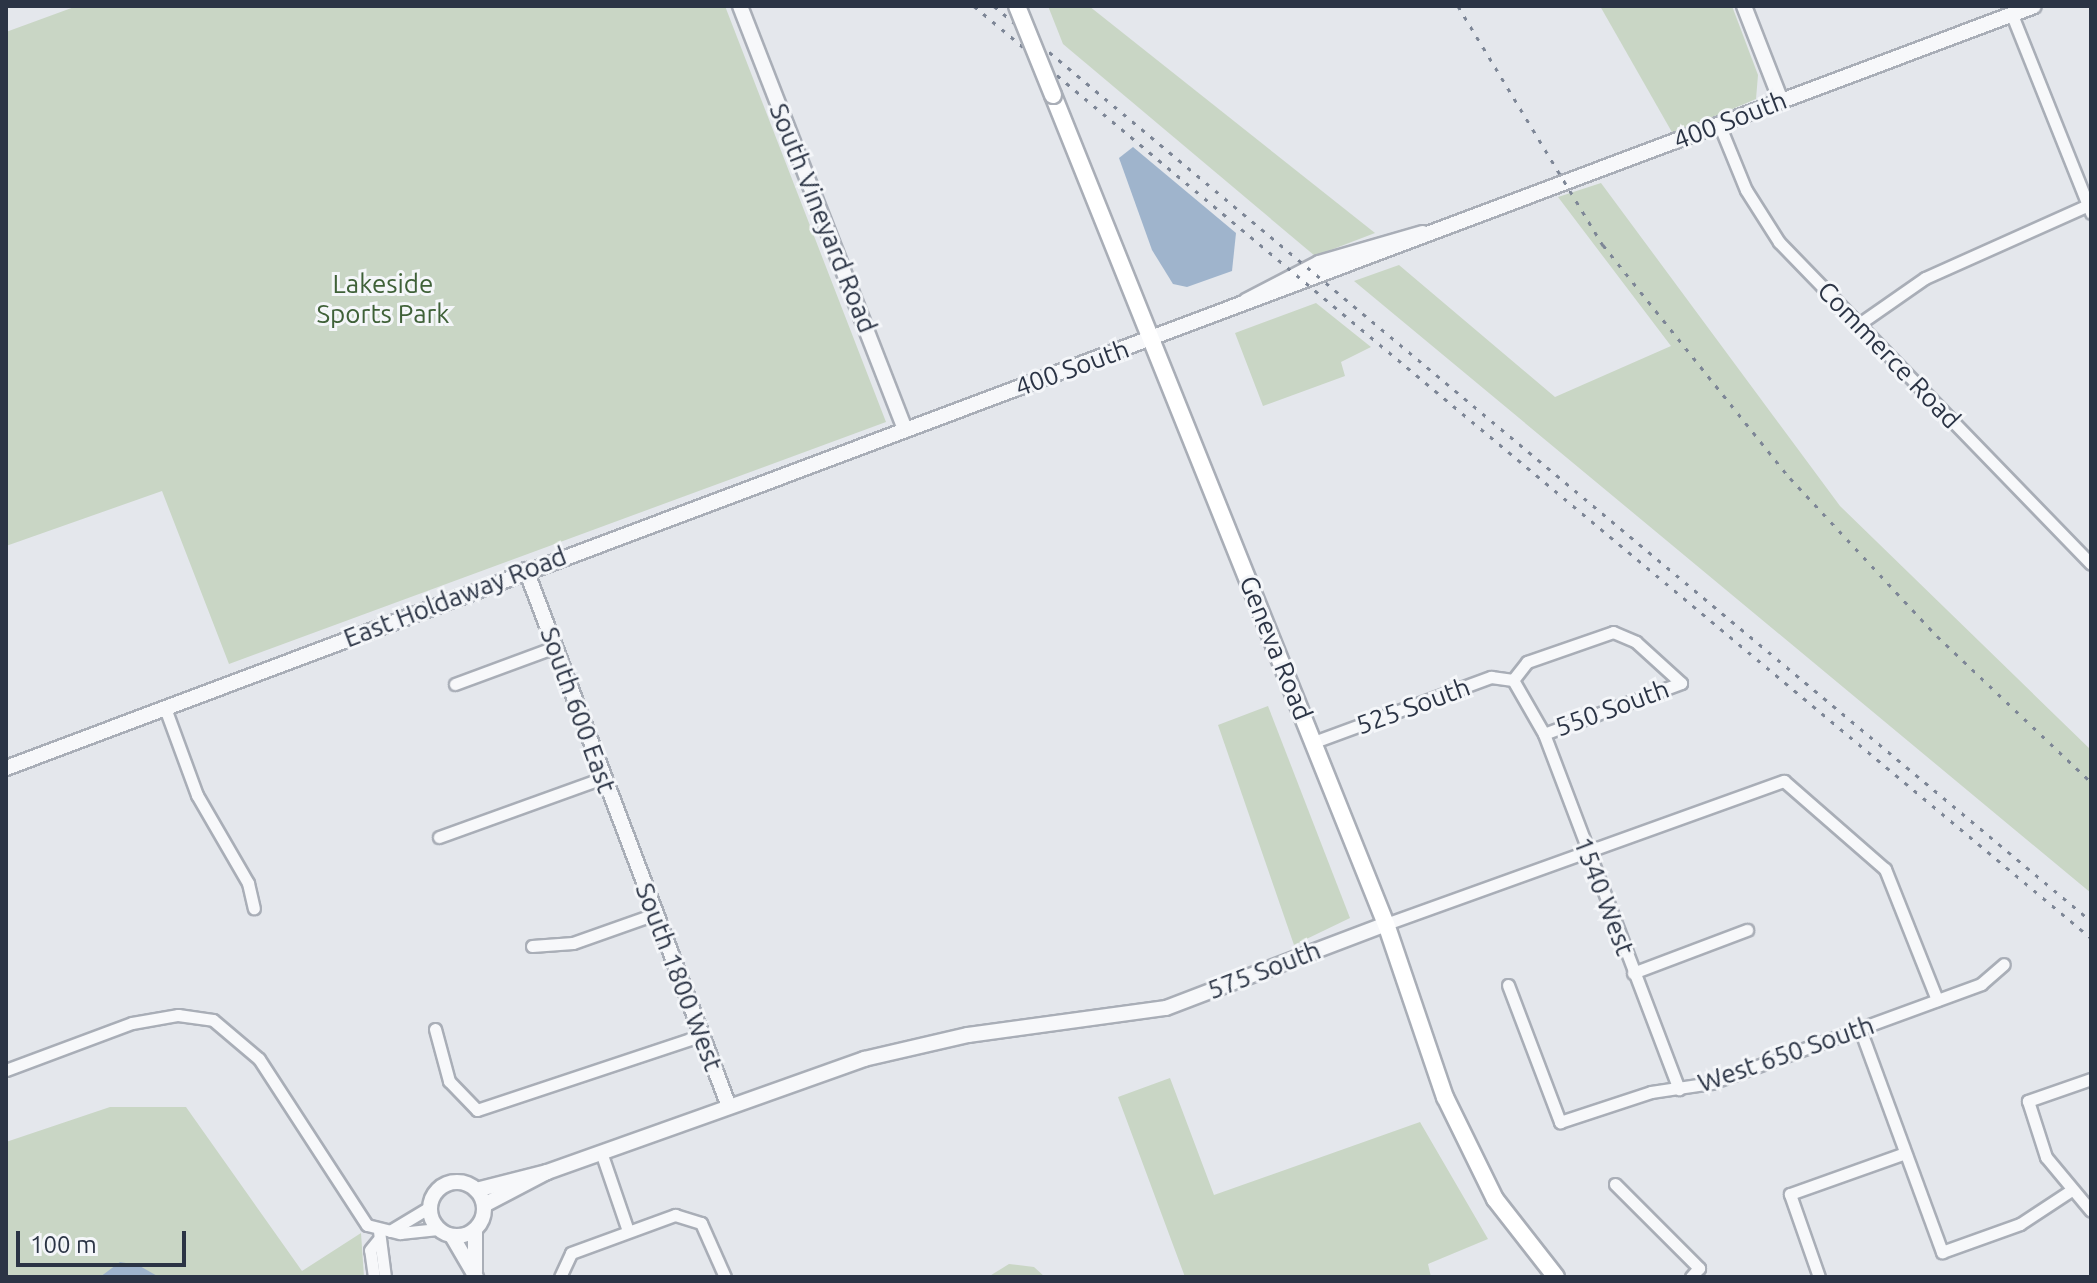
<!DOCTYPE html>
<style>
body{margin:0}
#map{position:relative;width:2097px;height:1283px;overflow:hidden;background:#e4e7ec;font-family:Ubuntu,sans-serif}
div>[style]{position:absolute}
.green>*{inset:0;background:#c9d6c5}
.water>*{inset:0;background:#9fb4cc}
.roads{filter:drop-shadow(2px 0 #a9aeb7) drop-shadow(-2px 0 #a9aeb7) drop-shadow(0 2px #a9aeb7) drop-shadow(0 -2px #a9aeb7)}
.minor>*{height:11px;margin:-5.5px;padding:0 5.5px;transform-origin:5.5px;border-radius:5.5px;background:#f7f8fa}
.tertiary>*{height:14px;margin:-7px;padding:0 7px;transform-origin:7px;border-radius:7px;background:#f7f8fa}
.tertiary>.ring{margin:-7px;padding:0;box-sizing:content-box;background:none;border:14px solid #f7f8fa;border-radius:50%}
.secondary>*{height:16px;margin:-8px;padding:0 8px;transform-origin:8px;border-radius:8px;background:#fff}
.rail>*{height:3px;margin-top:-1.5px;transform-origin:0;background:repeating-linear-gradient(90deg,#7d8696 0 4px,transparent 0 12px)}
.bridges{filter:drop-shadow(2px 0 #a9aeb7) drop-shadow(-2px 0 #a9aeb7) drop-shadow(0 2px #a9aeb7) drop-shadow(0 -2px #a9aeb7)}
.secondary-bridge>*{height:16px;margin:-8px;padding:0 8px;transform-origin:8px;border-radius:8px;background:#fff}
span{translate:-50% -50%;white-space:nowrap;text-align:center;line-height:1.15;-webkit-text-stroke:6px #f4f6f9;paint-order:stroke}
.street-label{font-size:26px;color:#2b3445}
.park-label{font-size:26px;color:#3f6138}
.frame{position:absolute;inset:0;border:8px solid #2b3445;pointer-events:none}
.scale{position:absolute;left:16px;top:1231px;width:170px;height:36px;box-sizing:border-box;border:4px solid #2b3445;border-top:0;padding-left:10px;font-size:24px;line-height:28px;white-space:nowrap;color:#2b3445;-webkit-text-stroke:6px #f4f6f9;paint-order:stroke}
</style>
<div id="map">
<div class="green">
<div style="clip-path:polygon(77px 6px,725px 6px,886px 422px,229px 664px,162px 491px,6px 546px,6px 32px)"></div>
<div style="clip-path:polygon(1048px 6px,1089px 6px,1375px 233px,1315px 256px,1063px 44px)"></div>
<div style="clip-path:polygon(1600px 6px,1732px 6px,1758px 75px,1756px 99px,1673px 134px)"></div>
<div style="clip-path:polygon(1601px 183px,1840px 506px,2091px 750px,2091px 893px,1354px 281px,1399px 265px,1555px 397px,1671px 346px,1558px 197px)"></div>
<div style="clip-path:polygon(1316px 303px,1371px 347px,1341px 362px,1345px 376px,1263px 406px,1235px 333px)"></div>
<div style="clip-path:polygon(1268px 706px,1350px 918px,1294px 945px,1218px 725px)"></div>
<div style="clip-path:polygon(1170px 1078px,1214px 1195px,1420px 1122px,1488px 1239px,1428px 1264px,1431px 1277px,1185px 1277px,1118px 1097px)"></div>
<div style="clip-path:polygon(110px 1107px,186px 1107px,302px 1271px,361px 1233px,364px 1277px,6px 1277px,6px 1142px)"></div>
<div style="clip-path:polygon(1009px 1264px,1034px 1267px,1045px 1277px,988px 1277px)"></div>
</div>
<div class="water">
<div style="clip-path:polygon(1133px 147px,1236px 233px,1232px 271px,1187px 287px,1173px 284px,1152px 250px,1119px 158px)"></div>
<div style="clip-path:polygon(120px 1262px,138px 1265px,159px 1277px,100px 1277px)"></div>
</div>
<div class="roads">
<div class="minor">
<div style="left:2012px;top:15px;width:213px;rotate:68.2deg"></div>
<div style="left:1719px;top:124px;width:71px;rotate:67.8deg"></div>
<div style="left:1746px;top:190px;width:62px;rotate:57.6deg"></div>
<div style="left:1779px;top:242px;width:448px;rotate:45.9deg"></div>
<div style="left:1859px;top:324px;width:80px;rotate:-34.9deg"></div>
<div style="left:1925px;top:278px;width:176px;rotate:-24.1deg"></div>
<div style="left:1513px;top:680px;width:23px;rotate:-52deg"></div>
<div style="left:1527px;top:662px;width:91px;rotate:-19.2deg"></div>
<div style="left:1613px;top:632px;width:25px;rotate:23deg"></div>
<div style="left:1636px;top:642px;width:61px;rotate:42.3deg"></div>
<div style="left:1681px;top:683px;width:146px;rotate:159.6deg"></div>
<div style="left:455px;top:684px;width:107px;rotate:-20.3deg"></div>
<div style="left:165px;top:708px;width:93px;rotate:69.8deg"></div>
<div style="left:197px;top:795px;width:102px;rotate:59.9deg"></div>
<div style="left:248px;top:883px;width:26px;rotate:77deg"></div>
<div style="left:1314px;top:742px;width:189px;rotate:-20.2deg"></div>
<div style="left:1491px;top:677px;width:22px;rotate:8deg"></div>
<div style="left:1513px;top:680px;width:62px;rotate:60.1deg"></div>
<div style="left:1544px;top:734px;width:380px;rotate:69.2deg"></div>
<div style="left:439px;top:837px;width:174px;rotate:-19.8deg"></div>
<div style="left:1386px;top:924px;width:423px;rotate:-19.8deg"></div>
<div style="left:1784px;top:781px;width:134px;rotate:41.1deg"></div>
<div style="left:1885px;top:869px;width:141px;rotate:68.3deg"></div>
<div style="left:532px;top:946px;width:41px;rotate:-4.2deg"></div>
<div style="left:573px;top:943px;width:87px;rotate:-19.5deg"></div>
<div style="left:1633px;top:973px;width:122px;rotate:-20.7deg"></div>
<div style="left:1508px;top:985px;width:147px;rotate:69.2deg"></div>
<div style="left:1560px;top:1122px;width:96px;rotate:-18.2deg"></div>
<div style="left:1651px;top:1092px;width:61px;rotate:-8.5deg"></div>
<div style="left:1711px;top:1083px;width:288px;rotate:-20.1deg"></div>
<div style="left:1981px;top:984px;width:30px;rotate:-41deg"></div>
<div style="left:435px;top:1029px;width:54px;rotate:74.9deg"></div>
<div style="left:449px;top:1081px;width:40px;rotate:46deg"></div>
<div style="left:477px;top:1110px;width:237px;rotate:-18.4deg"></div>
<div style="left:1860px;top:1029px;width:238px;rotate:69.8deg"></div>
<div style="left:1942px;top:1252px;width:83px;rotate:-19.7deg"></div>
<div style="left:2020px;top:1224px;width:60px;rotate:-33.4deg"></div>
<div style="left:6px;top:1070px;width:134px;rotate:-20.5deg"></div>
<div style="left:132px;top:1023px;width:47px;rotate:-9.9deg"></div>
<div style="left:178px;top:1015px;width:35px;rotate:8deg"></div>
<div style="left:213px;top:1020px;width:60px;rotate:40.3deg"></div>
<div style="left:259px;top:1059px;width:198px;rotate:57deg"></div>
<div style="left:367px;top:1225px;width:34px;rotate:14deg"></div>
<div style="left:400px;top:1233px;width:38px;rotate:-6deg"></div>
<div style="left:2091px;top:1079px;width:67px;rotate:160.8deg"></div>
<div style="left:2028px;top:1101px;width:59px;rotate:72.2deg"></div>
<div style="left:2046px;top:1157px;width:70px;rotate:50.2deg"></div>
<div style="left:601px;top:1152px;width:83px;rotate:71.1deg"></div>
<div style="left:1615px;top:1184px;width:119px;rotate:45deg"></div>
<div style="left:1699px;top:1268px;width:12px;rotate:132deg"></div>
<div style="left:379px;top:1231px;width:46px;rotate:82.6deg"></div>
<div style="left:390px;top:1231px;width:47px;rotate:-31deg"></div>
<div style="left:374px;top:1277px;width:27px;rotate:-98deg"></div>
<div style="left:370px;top:1250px;width:14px;rotate:-51deg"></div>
<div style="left:560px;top:1277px;width:26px;rotate:-65deg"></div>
<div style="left:571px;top:1253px;width:111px;rotate:-20.1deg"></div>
<div style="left:675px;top:1215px;width:27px;rotate:17deg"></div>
<div style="left:701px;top:1223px;width:59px;rotate:66deg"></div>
<div style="left:1819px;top:1277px;width:88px;rotate:-109.3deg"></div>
<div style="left:1790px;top:1194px;width:122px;rotate:-19.6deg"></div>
</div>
<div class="tertiary">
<div style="left:740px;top:6px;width:455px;rotate:68.7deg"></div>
<div style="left:1744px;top:6px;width:102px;rotate:68.7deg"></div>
<div style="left:1246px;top:301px;width:82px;rotate:-27.5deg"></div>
<div style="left:1319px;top:263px;width:108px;rotate:-16.1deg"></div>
<div style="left:526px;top:570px;width:571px;rotate:69.28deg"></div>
<div style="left:6px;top:768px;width:2166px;rotate:-20.59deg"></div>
<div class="ring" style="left:430px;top:1182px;width:40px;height:40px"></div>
<div style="left:476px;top:1190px;width:73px;rotate:-14.2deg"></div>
<div style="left:484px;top:1205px;width:71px;rotate:-27.6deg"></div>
<div style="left:547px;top:1172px;width:337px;rotate:-19.6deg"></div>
<div style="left:864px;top:1059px;width:107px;rotate:-13deg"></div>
<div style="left:968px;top:1035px;width:200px;rotate:-7.8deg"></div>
<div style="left:1166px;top:1008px;width:235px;rotate:-20.9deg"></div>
<div style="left:452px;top:1236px;width:48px;rotate:59.7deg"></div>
<div style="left:475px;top:1272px;width:42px;rotate:-90deg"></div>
</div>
<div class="secondary">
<div style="left:1053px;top:95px;width:893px;rotate:68.12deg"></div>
<div style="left:1386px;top:924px;width:183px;rotate:71.2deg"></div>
<div style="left:1445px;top:1097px;width:114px;rotate:63.9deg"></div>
<div style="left:1495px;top:1199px;width:99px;rotate:52deg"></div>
</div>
</div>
<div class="rail">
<div style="left:974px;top:6px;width:1455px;rotate:39.84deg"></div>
<div style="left:994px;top:6px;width:1429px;rotate:39.83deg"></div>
<div style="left:1458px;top:6px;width:280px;rotate:58.8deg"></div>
<div style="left:1603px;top:245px;width:299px;rotate:51.3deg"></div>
<div style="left:1790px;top:478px;width:216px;rotate:47.1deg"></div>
<div style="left:1937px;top:636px;width:212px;rotate:43.5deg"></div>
</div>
<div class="bridges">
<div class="secondary-bridge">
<div style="left:1017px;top:6px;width:96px;rotate:68deg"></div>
</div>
</div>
<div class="street-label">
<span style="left:1730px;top:120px;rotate:-21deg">400 South</span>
<span style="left:823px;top:218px;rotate:68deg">South Vineyard Road</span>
<span style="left:1889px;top:355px;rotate:46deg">Commerce Road</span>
<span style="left:1072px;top:368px;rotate:-20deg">400 South</span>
<span style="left:455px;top:597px;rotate:-21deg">East Holdaway Road</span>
<span style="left:1276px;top:648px;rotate:68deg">Geneva Road</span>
<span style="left:1413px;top:706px;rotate:-20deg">525 South</span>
<span style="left:1612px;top:708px;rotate:-20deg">550 South</span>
<span style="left:578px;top:710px;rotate:70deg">South 600 East</span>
<span style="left:1604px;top:896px;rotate:69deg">1540 West</span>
<span style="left:1264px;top:970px;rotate:-21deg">575 South</span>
<span style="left:679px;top:977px;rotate:69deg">South 1800 West</span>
<span style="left:1786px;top:1054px;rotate:-19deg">West 650 South</span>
</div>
<div class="park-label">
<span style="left:383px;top:299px">Lakeside<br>Sports Park</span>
</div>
<div class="frame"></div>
<div class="scale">100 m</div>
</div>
